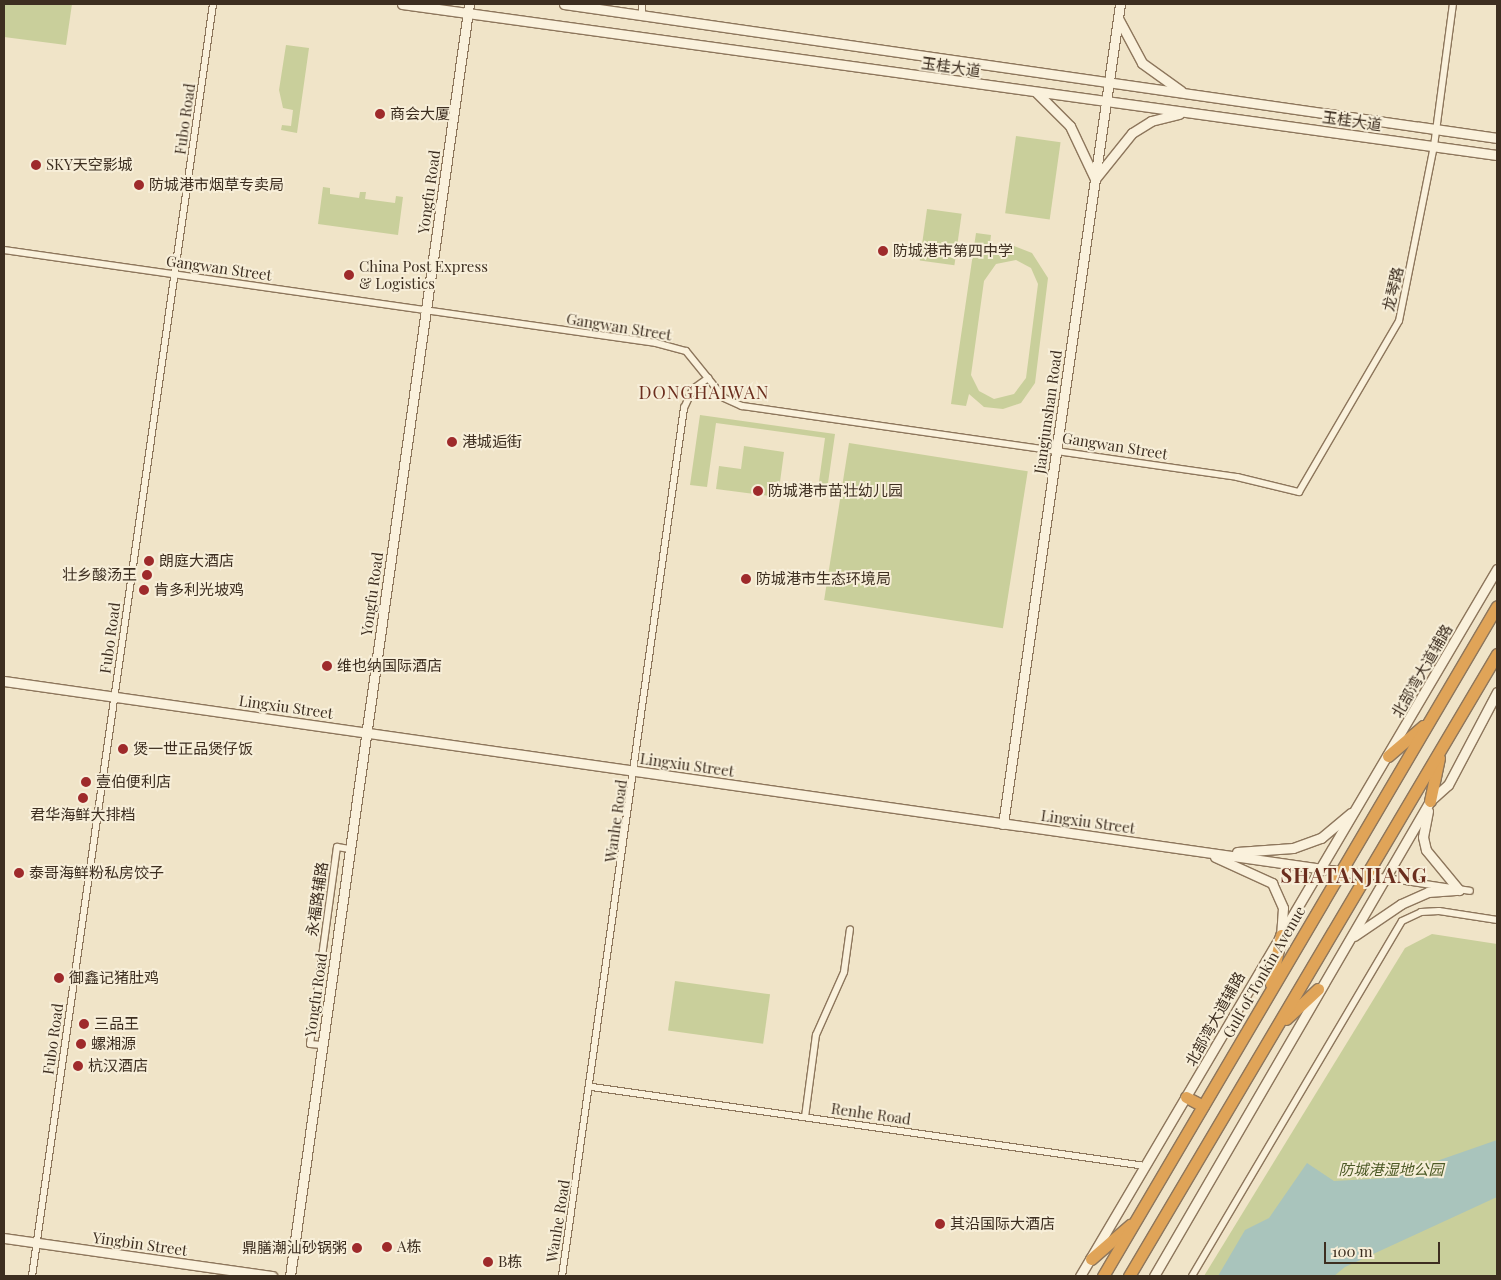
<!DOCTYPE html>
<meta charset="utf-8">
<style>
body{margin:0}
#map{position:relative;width:1501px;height:1280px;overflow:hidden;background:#f0e4c8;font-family:"Playfair Display","Noto Sans SC",serif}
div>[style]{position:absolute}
.green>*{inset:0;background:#c9cf9b;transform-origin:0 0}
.water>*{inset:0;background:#a9c4bc}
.roads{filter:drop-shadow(1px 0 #8d765c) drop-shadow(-1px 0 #8d765c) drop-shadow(0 1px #8d765c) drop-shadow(0 -1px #8d765c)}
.street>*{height:6px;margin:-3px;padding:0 3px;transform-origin:3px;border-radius:3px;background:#faf1dc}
.secondary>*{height:9px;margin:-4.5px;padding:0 4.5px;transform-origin:4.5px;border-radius:4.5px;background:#faf1dc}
.highway>*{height:11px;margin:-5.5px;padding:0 5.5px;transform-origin:5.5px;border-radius:5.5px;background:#e0a458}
.dots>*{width:14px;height:14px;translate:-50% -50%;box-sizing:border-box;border:2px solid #f7eed8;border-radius:50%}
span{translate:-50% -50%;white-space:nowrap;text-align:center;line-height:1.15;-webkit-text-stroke:4px #f7eed8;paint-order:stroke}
.street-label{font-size:15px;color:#3d2e20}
.poi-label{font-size:15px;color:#3d2e20}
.left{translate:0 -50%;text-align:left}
.right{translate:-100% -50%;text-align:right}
.park-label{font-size:15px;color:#4d5a26;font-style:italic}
.quarter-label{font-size:18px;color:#6b2e1e;letter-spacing:1px}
.district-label{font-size:20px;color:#6b2e1e;font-weight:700;letter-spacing:1px}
.frame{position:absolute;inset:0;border:5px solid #3d2e20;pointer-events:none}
.scale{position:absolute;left:1324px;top:1242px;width:116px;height:22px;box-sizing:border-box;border:2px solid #3d2e20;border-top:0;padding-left:6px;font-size:15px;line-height:18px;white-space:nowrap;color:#3d2e20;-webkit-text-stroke:4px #f7eed8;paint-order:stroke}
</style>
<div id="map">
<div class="green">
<div style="clip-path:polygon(4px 4px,72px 4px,66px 45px,4px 37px)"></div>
<div style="clip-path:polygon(286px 45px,309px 48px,297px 133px,281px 130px,282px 125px,291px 126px,293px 110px,283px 108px,279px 90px)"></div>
<div style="left:1016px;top:136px;width:45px;height:78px;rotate:8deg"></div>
<div style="clip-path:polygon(323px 187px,330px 188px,330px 194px,359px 198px,360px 192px,366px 192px,365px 199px,395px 203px,396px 196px,403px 197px,398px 235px,318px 224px)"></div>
<div style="left:927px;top:209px;width:35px;height:52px;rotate:8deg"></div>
<div style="clip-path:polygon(evenodd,976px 233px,991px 235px,989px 252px,1014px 246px,1032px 253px,1048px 278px,1035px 383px,1021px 403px,1003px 409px,984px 407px,969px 394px,966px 406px,951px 404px,976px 233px,1016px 260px,1031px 268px,1038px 284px,1026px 378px,1014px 394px,994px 399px,979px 391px,971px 375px,984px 281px,996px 264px,1016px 260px)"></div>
<div style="clip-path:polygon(700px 415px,835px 434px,826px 497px,817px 496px,825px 438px,716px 423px,707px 487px,690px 485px)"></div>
<div style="left:849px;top:443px;width:181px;height:159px;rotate:9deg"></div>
<div style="clip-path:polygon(744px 446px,784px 452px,778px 497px,716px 489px,719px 466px,741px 469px)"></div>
<div style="clip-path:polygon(1432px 934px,1497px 944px,1497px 1276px,1204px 1276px,1405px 948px)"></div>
<div style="left:675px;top:981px;width:96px;height:50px;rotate:8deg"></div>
</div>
<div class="water">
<div style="clip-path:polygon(1497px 1140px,1497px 1197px,1345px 1267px,1334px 1276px,1218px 1276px,1245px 1230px,1269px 1218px,1307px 1163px,1334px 1181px,1388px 1178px)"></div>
</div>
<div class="roads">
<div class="street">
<div style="left:642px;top:4px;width:11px;rotate:90deg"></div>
<div style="left:4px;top:250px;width:659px;rotate:8.12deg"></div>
<div style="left:656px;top:343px;width:31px;rotate:15deg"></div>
<div style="left:686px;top:351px;width:60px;rotate:51deg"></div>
<div style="left:724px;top:398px;width:20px;rotate:24deg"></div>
<div style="left:742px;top:406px;width:500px;rotate:8.16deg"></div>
<div style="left:1237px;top:477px;width:64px;rotate:13.6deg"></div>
<div style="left:1299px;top:492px;width:198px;rotate:-59.7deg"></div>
<div style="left:1399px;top:321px;width:178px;rotate:-78.7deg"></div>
<div style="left:1434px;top:146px;width:143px;rotate:-82.4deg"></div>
<div style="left:1366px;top:875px;width:105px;rotate:8.7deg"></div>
<div style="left:322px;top:1045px;width:12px;rotate:-175deg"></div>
<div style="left:310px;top:1044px;width:118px;rotate:-82.2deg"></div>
<div style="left:326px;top:927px;width:81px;rotate:-82.2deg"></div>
<div style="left:337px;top:847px;width:13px;rotate:9deg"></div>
<div style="left:592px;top:1087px;width:560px;rotate:8.12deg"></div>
<div style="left:805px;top:1117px;width:83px;rotate:-82.4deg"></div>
<div style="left:816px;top:1035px;width:69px;rotate:-66deg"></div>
<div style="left:844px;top:972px;width:43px;rotate:-82.1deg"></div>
<div style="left:32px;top:1276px;width:1285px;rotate:-81.9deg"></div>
<div style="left:562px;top:1276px;width:877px;rotate:-82deg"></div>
<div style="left:684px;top:408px;width:21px;rotate:-65deg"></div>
<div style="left:693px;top:389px;width:19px;rotate:-36deg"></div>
<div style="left:1192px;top:1276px;width:412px;rotate:-59.4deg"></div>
<div style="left:1402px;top:921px;width:21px;rotate:-25deg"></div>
<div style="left:1421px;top:912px;width:18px;rotate:-3deg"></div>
<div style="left:1439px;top:911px;width:59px;rotate:8.8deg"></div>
</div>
<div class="secondary">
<div style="left:402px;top:4px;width:1105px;rotate:7.85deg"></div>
<div style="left:564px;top:4px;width:943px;rotate:8.17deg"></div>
<div style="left:1118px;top:18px;width:51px;rotate:61.9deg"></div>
<div style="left:1142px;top:63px;width:48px;rotate:35.7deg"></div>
<div style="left:1036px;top:92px;width:48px;rotate:45deg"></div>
<div style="left:1070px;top:126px;width:59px;rotate:64.7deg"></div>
<div style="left:1095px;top:179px;width:59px;rotate:-51.2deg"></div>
<div style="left:1132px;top:133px;width:22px;rotate:-32deg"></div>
<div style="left:1151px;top:121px;width:29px;rotate:-14deg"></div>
<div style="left:4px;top:681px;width:1376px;rotate:8.11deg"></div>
<div style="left:1428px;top:811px;width:26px;rotate:101deg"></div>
<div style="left:1423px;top:837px;width:13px;rotate:77deg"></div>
<div style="left:1426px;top:850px;width:52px;rotate:50.5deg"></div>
<div style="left:1003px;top:824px;width:828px;rotate:-81.88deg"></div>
<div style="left:1237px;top:852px;width:56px;rotate:-4.1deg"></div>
<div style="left:1293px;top:848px;width:30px;rotate:-20deg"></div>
<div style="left:1321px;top:838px;width:39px;rotate:-40deg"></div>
<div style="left:1215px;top:857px;width:63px;rotate:24.5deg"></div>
<div style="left:1272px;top:883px;width:27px;rotate:66deg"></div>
<div style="left:1283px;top:908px;width:27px;rotate:94deg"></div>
<div style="left:1354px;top:936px;width:57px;rotate:-34.2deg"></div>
<div style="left:1401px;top:904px;width:30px;rotate:-24deg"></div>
<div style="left:1428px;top:892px;width:31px;rotate:-4deg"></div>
<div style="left:4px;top:1238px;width:271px;rotate:8.1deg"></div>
<div style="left:290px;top:1276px;width:1285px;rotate:-81.99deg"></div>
<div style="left:1080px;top:1276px;width:821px;rotate:-59.47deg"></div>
<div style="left:1154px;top:1276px;width:549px;rotate:-59.84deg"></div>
<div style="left:1430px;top:801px;width:24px;rotate:-42deg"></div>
<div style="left:1448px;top:785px;width:105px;rotate:-62.2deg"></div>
</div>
<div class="highway">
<div style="left:1388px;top:756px;width:46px;rotate:-40.6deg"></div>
<div style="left:1430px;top:801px;width:44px;rotate:-78.2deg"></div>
<div style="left:1271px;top:984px;width:50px;rotate:-78.5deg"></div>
<div style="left:1286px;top:1019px;width:44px;rotate:-43.2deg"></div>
<div style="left:1186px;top:1097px;width:19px;rotate:28deg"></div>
<div style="left:1091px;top:1259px;width:52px;rotate:-41.1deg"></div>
<div style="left:1103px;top:1276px;width:777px;rotate:-59.54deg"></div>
<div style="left:1129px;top:1276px;width:723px;rotate:-59.39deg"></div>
</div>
</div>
<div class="dots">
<div style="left:380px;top:114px;background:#9e2a2b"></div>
<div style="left:36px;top:165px;background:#9e2a2b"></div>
<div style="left:139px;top:185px;background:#9e2a2b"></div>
<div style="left:883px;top:251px;background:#9e2a2b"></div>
<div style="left:349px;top:275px;background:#9e2a2b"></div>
<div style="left:452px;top:442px;background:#9e2a2b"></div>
<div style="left:758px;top:491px;background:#9e2a2b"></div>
<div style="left:149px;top:561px;background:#9e2a2b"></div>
<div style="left:147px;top:575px;background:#9e2a2b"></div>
<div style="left:746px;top:579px;background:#9e2a2b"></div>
<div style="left:144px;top:590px;background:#9e2a2b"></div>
<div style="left:327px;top:666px;background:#9e2a2b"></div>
<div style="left:123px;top:749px;background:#9e2a2b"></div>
<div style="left:86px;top:782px;background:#9e2a2b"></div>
<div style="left:83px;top:798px;background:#9e2a2b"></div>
<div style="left:19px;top:873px;background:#9e2a2b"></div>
<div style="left:59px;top:978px;background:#9e2a2b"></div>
<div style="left:84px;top:1024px;background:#9e2a2b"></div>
<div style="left:81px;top:1044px;background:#9e2a2b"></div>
<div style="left:78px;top:1066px;background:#9e2a2b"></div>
<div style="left:940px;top:1224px;background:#9e2a2b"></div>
<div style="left:387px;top:1247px;background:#9e2a2b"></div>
<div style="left:357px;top:1248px;background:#9e2a2b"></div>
<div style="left:488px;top:1262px;background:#9e2a2b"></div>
</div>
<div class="street-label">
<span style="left:951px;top:67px;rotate:8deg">玉桂大道</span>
<span style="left:185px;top:119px;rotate:-82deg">Fubo Road</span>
<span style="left:1352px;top:121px;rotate:8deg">玉桂大道</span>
<span style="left:429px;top:192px;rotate:-82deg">Yongfu Road</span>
<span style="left:219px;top:268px;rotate:8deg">Gangwan Street</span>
<span style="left:1393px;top:289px;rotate:-77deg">龙琴路</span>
<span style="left:619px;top:327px;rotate:9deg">Gangwan Street</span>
<span style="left:1048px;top:412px;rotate:-82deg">Jiangjunshan Road</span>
<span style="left:1115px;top:446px;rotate:9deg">Gangwan Street</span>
<span style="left:372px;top:594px;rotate:-82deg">Yongfu Road</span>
<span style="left:110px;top:638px;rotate:-82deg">Fubo Road</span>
<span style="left:1422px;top:671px;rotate:-60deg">北部湾大道辅路</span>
<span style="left:286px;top:707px;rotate:8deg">Lingxiu Street</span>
<span style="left:687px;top:765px;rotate:8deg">Lingxiu Street</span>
<span style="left:616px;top:821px;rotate:-82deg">Wanhe Road</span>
<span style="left:1088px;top:822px;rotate:8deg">Lingxiu Street</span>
<span style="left:317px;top:899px;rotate:-82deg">永福路辅路</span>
<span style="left:1264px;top:972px;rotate:-60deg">Gulf of Tonkin Avenue</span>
<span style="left:316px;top:995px;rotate:-82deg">Yongfu Road</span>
<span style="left:1215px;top:1019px;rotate:-61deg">北部湾大道辅路</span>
<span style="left:53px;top:1039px;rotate:-82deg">Fubo Road</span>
<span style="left:871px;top:1114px;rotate:8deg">Renhe Road</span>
<span style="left:558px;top:1221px;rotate:-81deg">Wanhe Road</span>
<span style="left:140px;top:1244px;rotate:8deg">Yingbin Street</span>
</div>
<div class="poi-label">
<span class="left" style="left:390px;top:114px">商会大厦</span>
<span class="left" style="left:46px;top:165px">SKY天空影城</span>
<span class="left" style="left:149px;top:185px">防城港市烟草专卖局</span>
<span class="left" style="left:893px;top:251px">防城港市第四中学</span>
<span class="left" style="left:359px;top:275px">China Post Express<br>&amp; Logistics</span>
<span class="left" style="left:462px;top:442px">港城逅街</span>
<span class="left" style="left:768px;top:491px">防城港市苗壮幼儿园</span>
<span class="left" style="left:159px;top:561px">朗庭大酒店</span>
<span class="right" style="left:137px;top:575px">壮乡酸汤王</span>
<span class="left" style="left:756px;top:579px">防城港市生态环境局</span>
<span class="left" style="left:154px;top:590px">肯多利光坡鸡</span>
<span class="left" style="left:337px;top:666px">维也纳国际酒店</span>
<span class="left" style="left:133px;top:749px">煲一世正品煲仔饭</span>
<span class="left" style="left:96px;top:782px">壹伯便利店</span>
<span style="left:83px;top:815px">君华海鲜大排档</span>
<span class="left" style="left:29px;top:873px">泰哥海鲜粉私房饺子</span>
<span class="left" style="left:69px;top:978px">御鑫记猪肚鸡</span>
<span class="left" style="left:94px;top:1024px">三品王</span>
<span class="left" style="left:91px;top:1044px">螺湘源</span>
<span class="left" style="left:88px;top:1066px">杭汉酒店</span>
<span class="left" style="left:950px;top:1224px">其沿国际大酒店</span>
<span class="left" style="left:397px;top:1247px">A栋</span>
<span class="right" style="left:347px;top:1248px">鼎膳潮汕砂锅粥</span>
<span class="left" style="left:498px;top:1262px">B栋</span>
</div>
<div class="park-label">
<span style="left:1391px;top:1170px">防城港湿地公园</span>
</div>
<div class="quarter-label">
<span style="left:704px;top:392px">DONGHAIWAN</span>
</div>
<div class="district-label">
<span style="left:1354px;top:874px">SHATANJIANG</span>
</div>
<div class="frame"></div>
<div class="scale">100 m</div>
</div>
